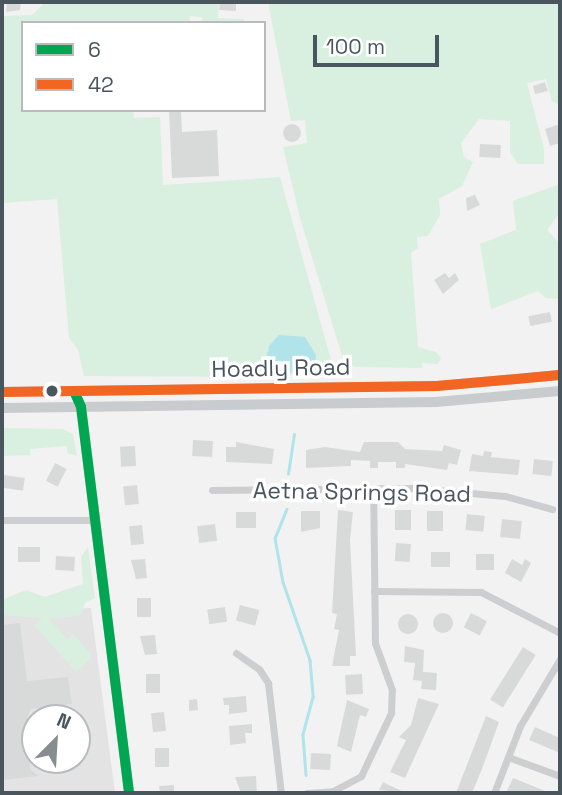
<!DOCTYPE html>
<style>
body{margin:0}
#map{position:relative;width:562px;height:795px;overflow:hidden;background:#f2f2f2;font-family:"Space Grotesk",sans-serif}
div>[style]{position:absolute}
.education>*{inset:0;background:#e4e3e3}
.green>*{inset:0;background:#d9efdf}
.water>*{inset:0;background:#b1e3ea}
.stream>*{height:2.5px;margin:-1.25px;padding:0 1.25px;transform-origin:1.25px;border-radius:1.25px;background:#b1e3ea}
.building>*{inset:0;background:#d8dada;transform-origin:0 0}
.round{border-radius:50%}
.street>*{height:7px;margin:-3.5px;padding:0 3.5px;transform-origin:3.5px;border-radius:3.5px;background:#cccecf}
.secondary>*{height:10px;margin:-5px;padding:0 5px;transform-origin:5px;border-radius:5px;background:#cbced0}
.primary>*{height:10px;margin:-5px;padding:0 5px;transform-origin:5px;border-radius:5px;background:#c8ccce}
.bus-1>*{height:10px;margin:-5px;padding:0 5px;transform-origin:5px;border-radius:5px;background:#00a651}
.bus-2>*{height:10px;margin:-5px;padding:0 5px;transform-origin:5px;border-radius:5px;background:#f26522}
.dots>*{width:19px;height:19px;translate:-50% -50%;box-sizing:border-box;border:4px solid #fff;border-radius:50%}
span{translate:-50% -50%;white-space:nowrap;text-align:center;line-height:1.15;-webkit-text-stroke:7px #fff;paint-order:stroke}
.street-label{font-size:23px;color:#4a565d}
.frame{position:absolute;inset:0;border:4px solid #4a565d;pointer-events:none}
.legend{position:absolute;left:21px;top:21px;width:245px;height:91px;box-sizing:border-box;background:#fff;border:2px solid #b7bbbe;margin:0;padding:9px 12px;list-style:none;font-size:21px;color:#4a565d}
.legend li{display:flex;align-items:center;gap:14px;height:35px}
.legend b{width:35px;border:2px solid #b7bbbe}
.north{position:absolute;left:21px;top:704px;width:70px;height:70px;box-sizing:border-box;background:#fff;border:2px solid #b7bbbe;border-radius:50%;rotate:24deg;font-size:19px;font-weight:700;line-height:28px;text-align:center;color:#4a565d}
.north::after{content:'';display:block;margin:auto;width:24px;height:32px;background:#858d91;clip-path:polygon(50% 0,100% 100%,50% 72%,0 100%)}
.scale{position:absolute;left:313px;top:35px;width:126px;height:32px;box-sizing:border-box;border:4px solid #4a565d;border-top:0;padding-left:9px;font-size:21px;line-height:24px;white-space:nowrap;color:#4a565d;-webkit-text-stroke:5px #fff;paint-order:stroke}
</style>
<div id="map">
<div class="education">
<div style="clip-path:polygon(evenodd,91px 608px,115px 793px,2px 793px,2px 612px,91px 608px,35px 718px,77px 718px,77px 760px,35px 760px,35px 718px)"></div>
</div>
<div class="green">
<div style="clip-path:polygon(45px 2px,219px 2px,218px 18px,244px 19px,244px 23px,203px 23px,202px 17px,190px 16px,189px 23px,23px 23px,23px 110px,133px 110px,134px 118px,160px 117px,163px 185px,280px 177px,333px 367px,327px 372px,263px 377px,84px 376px,78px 350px,69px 338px,57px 199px,2px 203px,2px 16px,32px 15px)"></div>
<div style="clip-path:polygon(268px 2px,560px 2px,560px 105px,552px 101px,546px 79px,527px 83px,544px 149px,544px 164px,518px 164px,510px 152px,510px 121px,479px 119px,461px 143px,464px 157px,473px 162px,462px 186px,439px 199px,440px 215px,428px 236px,417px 237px,418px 248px,411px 253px,418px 347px,436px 352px,441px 358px,438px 364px,422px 363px,422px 368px,355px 367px,343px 359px,300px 218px,283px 147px,307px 143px,305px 120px,291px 121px)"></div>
<div style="clip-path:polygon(560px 184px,560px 212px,547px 230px,560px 244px,560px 299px,546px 298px,538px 291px,491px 309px,480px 244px,516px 230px,513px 201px)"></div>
<div style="clip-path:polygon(2px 428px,63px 429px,73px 434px,77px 456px,67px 453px,67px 446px,30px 449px,30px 455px,2px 456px)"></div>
<div style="clip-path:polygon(88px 547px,95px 598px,85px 603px,81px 615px,49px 619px,67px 639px,73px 634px,90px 653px,90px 659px,76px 672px,34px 625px,42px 618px,2px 615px,2px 600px,26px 590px,45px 597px,83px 584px,81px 557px)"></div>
</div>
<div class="water">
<div style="clip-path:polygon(279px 335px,305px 337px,316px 355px,315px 370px,263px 375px,269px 346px)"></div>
</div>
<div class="stream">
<div style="left:288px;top:474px;width:40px;rotate:-81.5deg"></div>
<div style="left:287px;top:509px;width:31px;rotate:112deg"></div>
<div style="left:275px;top:538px;width:45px;rotate:79.7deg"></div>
<div style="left:283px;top:582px;width:83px;rotate:70.9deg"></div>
<div style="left:310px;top:660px;width:37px;rotate:85deg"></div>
<div style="left:313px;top:697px;width:39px;rotate:105deg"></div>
<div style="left:303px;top:735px;width:40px;rotate:85.7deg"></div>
</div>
<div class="building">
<div style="clip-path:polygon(7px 2px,21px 2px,20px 10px,6px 12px)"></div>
<div style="clip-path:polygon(220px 2px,236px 2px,236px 11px,219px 10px)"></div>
<div style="clip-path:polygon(545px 82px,548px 91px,535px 94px,533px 86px)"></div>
<div style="clip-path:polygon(169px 110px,181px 110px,182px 132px,217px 130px,219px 176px,172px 178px)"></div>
<div style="clip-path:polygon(560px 124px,560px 143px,550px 146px,545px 129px)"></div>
<div class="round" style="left:283px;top:124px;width:18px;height:18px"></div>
<div style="left:480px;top:144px;width:21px;height:13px;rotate:3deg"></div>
<div style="clip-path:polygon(475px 195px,480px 205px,467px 211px,466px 198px)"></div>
<div style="clip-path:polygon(445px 273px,449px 278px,455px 273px,459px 280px,443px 294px,434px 280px)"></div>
<div style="left:550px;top:312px;width:10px;height:22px;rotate:79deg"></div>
<div style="left:193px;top:440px;width:20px;height:16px;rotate:3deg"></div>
<div style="clip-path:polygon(236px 442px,274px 449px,272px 464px,226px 462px,226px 447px,236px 447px)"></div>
<div style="clip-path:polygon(364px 442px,398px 442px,405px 449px,442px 451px,444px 445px,461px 450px,457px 465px,449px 463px,447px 470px,405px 464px,405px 468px,396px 468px,396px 462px,378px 462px,378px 468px,370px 468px,370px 461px,351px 460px,351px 466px,306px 468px,306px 450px,325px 447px,360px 452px)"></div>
<div style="left:135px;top:446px;width:20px;height:15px;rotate:87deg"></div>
<div style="clip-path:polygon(484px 451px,492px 452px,491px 457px,520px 460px,518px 475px,469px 471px,472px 454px,483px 456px)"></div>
<div style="left:534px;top:459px;width:19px;height:15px;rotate:6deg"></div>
<div style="left:55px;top:463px;width:13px;height:20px;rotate:27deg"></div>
<div style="left:4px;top:475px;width:21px;height:13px;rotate:8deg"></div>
<div style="left:137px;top:485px;width:19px;height:14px;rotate:84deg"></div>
<div style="clip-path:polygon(338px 510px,353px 512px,350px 540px,356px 656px,350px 656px,350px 666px,332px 666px,339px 630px,334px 629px,337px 614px,332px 613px)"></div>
<div style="left:395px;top:510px;width:16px;height:20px"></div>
<div style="clip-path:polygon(301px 511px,320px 511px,320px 528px,301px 532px)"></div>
<div style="left:427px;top:511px;width:16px;height:20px"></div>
<div style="left:236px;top:512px;width:20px;height:16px"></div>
<div style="left:467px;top:514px;width:18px;height:16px;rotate:6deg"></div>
<div style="left:502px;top:519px;width:20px;height:18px;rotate:6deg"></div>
<div style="left:215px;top:524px;width:17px;height:18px;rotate:83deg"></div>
<div style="left:142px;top:525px;width:19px;height:13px;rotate:84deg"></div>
<div style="left:396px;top:543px;width:15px;height:18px;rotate:4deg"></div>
<div style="left:18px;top:547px;width:22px;height:15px"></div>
<div style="left:431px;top:552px;width:19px;height:15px"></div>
<div style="left:494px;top:554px;width:16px;height:18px;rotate:90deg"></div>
<div style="left:56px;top:556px;width:19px;height:14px;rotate:3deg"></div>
<div style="clip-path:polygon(145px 559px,147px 578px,136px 579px,131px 560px)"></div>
<div style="clip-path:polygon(512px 559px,522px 565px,525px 559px,531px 563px,521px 582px,505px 573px)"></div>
<div style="left:137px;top:598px;width:14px;height:19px"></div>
<div style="left:240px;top:605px;width:20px;height:16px;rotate:15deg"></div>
<div style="left:225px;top:607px;width:15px;height:18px;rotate:82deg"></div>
<div style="left:471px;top:613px;width:18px;height:16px;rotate:27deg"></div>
<div class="round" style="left:433px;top:613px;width:20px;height:20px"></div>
<div class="round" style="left:398px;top:614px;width:20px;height:20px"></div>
<div style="clip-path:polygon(20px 623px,27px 681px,68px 677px,72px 704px,31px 709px,21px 734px,35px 733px,35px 740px,27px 741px,31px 770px,39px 776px,2px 780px,2px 625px)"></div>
<div style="clip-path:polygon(155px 635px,157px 654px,145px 655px,140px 636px)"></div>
<div style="clip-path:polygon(405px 646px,424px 650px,423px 672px,437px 673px,436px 690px,421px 689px,422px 681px,413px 680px,415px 663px,404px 662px)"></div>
<div style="left:523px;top:647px;width:15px;height:62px;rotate:32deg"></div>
<div style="left:146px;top:674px;width:14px;height:19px"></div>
<div style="left:362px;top:674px;width:20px;height:17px;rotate:87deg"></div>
<div style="clip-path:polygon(246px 696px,247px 712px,229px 714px,229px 705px,224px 705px,223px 698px)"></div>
<div style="clip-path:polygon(418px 698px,439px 704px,405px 778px,390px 772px,406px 740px,399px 737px,411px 725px)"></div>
<div style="clip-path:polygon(197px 699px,198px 710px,189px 711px,189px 700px)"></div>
<div style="clip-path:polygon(347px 700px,369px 709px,366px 717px,360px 715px,351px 752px,337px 746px)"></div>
<div style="left:164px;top:712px;width:19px;height:13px;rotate:84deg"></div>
<div style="clip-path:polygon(486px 716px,499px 722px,482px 769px,472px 793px,456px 793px)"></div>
<div style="clip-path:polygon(252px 724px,252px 733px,245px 733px,246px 743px,230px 745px,229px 726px)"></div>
<div style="clip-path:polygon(535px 727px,560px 738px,560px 753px,529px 740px)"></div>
<div style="left:155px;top:748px;width:14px;height:19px"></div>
<div style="left:311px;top:753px;width:20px;height:16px;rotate:3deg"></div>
<div style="clip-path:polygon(256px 776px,257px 793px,241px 793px,235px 777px)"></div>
<div style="clip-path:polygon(513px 778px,550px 793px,507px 791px)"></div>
<div style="clip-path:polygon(383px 782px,389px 785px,406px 793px,379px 790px)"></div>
<div style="clip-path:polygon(174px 785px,174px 793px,160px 793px,159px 786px)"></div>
</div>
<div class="street">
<div style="left:212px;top:490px;width:202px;rotate:-0.6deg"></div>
<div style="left:414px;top:488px;width:91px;rotate:5deg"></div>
<div style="left:505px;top:496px;width:49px;rotate:15.5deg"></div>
<div style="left:2px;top:520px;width:94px"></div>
<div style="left:374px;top:591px;width:107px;rotate:0.5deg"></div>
<div style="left:481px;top:592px;width:89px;rotate:27.4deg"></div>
<div style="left:236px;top:653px;width:28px;rotate:35deg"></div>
<div style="left:259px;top:669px;width:17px;rotate:57deg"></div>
<div style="left:268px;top:683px;width:111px;rotate:83.3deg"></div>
<div style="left:508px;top:757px;width:55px;rotate:20.1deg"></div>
<div style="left:307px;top:793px;width:26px;rotate:-4deg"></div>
<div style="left:333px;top:791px;width:32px;rotate:-28deg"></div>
<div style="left:361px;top:776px;width:70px;rotate:-64.5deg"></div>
<div style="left:391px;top:713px;width:23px;rotate:-88deg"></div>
<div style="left:392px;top:690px;width:50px;rotate:-109.9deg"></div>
<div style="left:375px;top:643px;width:154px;rotate:-90.7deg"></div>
<div style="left:494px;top:793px;width:72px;rotate:-68.8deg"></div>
<div style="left:520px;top:726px;width:78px;rotate:-59.2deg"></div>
</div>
<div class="secondary">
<div style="left:74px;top:391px;width:17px;rotate:66deg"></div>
<div style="left:81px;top:407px;width:389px;rotate:82.9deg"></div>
</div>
<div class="primary">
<div style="left:2px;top:392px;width:435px;rotate:-0.8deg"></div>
<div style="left:437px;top:386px;width:123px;rotate:-5.1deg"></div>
<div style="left:2px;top:408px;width:434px;rotate:-0.8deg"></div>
<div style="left:436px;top:402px;width:124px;rotate:-5.1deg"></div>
</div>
<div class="bus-1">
<div style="left:74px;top:391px;width:17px;rotate:66deg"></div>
<div style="left:81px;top:407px;width:389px;rotate:82.9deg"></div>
</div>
<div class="bus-2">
<div style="left:2px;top:392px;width:435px;rotate:-0.8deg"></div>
<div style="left:437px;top:386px;width:123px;rotate:-5.1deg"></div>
</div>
<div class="dots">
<div style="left:52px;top:391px;background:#4a565d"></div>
</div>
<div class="street-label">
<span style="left:281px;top:368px;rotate:-1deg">Hoadly Road</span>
<span style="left:362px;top:492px;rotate:1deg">Aetna Springs Road</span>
</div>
<div class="frame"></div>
<ul class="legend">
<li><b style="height:9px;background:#00a651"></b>6</li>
<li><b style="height:9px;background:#f26522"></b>42</li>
</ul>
<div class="north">N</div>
<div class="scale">100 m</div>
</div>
